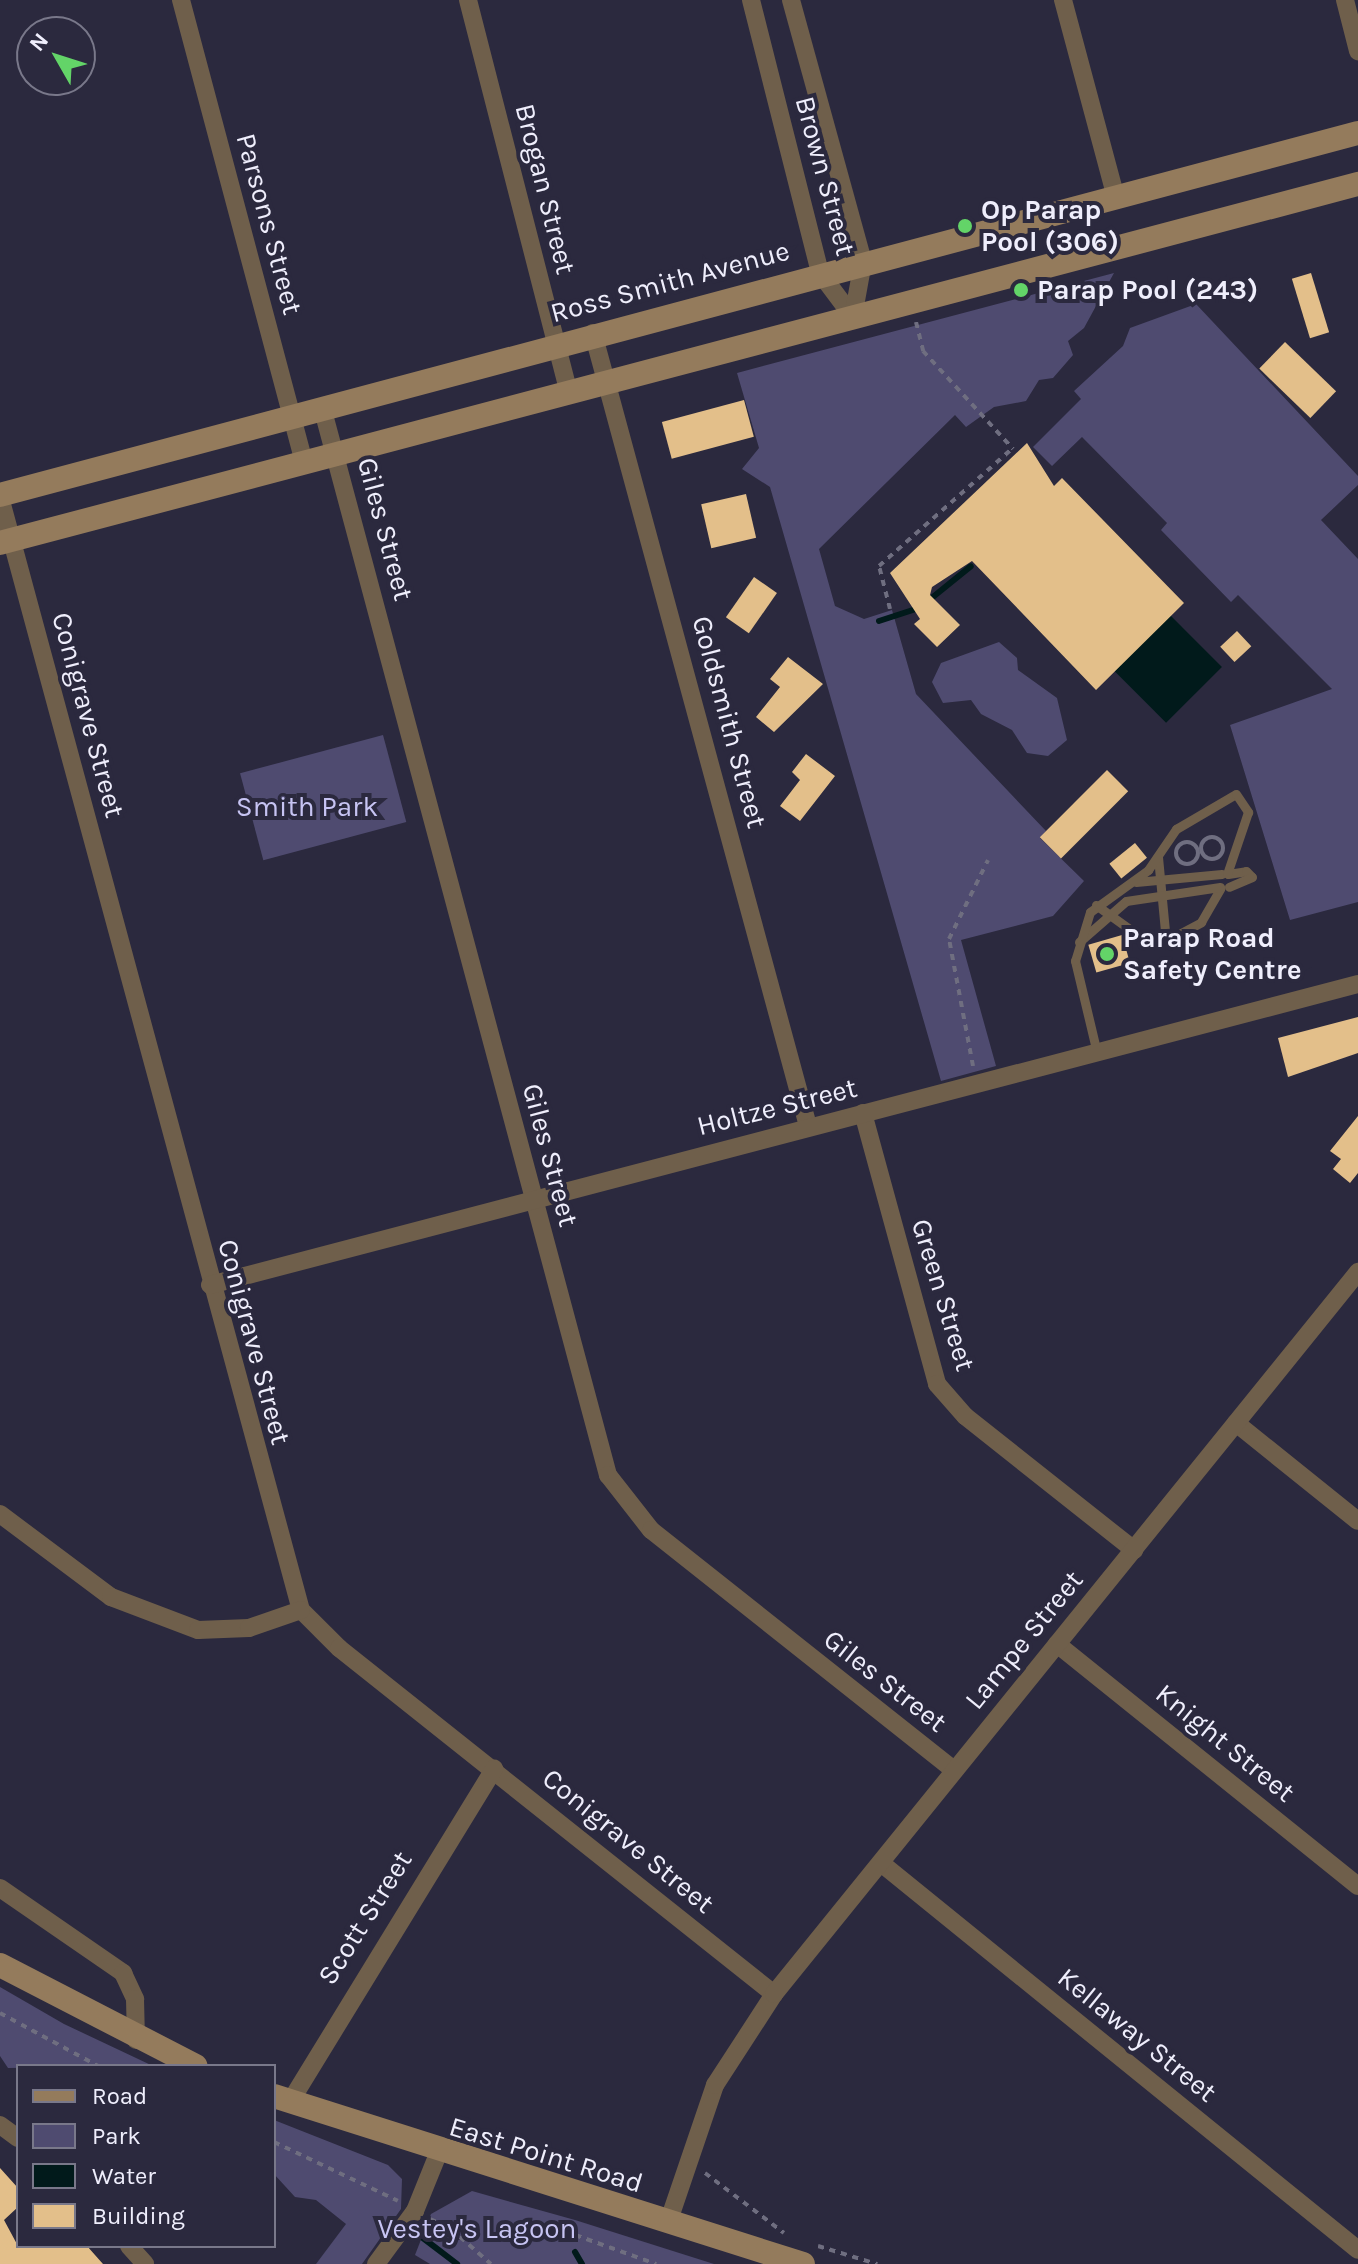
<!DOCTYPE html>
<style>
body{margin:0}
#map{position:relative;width:1358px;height:2264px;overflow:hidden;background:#2b293e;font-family:Karla,sans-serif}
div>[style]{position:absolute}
.green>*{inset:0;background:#4f4b70;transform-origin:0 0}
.water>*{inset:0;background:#011a1b;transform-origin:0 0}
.stream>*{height:6px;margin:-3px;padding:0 3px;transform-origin:3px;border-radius:3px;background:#011a1b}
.building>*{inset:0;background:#e3bf8a;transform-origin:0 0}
.path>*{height:4px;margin-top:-2px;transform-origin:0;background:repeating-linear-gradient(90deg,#6f6e80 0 6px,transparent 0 12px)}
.path>.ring{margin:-2px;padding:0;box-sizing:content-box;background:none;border:4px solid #6f6e80;border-radius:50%}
.lane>*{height:9px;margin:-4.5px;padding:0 4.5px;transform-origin:4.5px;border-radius:4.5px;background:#6f5f4b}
.street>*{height:18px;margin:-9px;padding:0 9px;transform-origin:9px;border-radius:9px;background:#6f5f4b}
.secondary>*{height:24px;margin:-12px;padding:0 12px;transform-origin:12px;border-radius:12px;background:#947b5c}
.dots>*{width:22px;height:22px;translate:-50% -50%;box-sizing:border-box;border:4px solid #2b293e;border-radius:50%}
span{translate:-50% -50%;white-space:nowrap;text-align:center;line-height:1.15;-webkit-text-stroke:8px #2b293e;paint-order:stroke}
.street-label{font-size:28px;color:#efeefc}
.poi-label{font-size:28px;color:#efeefc;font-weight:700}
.left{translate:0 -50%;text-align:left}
.park-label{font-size:28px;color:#c7c4f3}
.legend{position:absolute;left:16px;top:2064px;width:260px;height:184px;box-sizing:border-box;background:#2b293e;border:2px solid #79788a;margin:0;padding:10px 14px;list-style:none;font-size:24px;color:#efeefc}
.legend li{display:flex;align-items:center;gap:16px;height:40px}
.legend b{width:40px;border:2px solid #79788a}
.north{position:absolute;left:16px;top:16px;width:80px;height:80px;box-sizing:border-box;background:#2b293e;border:2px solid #79788a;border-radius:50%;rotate:309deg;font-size:22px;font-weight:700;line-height:32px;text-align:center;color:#efeefc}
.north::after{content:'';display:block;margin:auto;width:28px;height:36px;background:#63d468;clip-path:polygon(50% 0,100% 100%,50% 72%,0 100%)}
</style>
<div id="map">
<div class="green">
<div style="clip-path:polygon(1114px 273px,1084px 328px,1068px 341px,1073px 355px,1053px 378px,1039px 380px,1026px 401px,994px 407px,966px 427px,955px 415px,819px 549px,835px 606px,864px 619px,892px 610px,916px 694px,1046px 831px,1040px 838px,1084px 881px,1053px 916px,961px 940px,996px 1066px,941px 1081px,770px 487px,742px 469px,759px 448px,737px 373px)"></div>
<div style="clip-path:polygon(1196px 304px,1358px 476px,1358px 485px,1321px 520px,1358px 559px,1358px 902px,1290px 920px,1230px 725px,1332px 689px,1238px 595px,1231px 602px,1161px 530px,1167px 523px,1082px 437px,1052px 466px,1033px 447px,1081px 399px,1074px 391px,1123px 346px,1130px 328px)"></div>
<div style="clip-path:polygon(999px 642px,1017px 658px,1018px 670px,1057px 698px,1067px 740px,1048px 756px,1027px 753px,1012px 730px,981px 714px,971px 700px,943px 703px,932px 682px,941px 663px)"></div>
<div style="left:383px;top:735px;width:90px;height:148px;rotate:75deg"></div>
<div style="clip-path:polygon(0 1987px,64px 2024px,153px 2066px,8px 2068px,0 2056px)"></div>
<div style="clip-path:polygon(274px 2120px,388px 2165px,402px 2179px,401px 2209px,362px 2264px,316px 2264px,346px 2224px,316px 2200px,295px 2197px,274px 2174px)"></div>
<div style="clip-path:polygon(472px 2191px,575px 2220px,714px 2264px,430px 2264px,415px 2255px,431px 2214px)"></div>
</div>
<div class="water">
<div style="left:1106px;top:551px;width:164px;height:79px;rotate:45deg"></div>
</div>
<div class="stream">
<div style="left:928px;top:601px;width:55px;rotate:-39.1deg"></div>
<div style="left:879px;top:621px;width:42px;rotate:-18deg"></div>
<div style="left:419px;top:2235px;width:48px;rotate:37.3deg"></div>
<div style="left:575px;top:2252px;width:14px;rotate:60deg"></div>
</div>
<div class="building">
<div style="left:1311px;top:273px;width:62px;height:20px;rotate:73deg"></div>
<div style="left:1285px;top:342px;width:71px;height:37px;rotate:44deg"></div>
<div style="left:744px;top:400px;width:38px;height:85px;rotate:75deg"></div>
<div style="clip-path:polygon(1027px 443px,1054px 486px,1062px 478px,1184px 603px,1096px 690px,972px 561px,932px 587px,930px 595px,960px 625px,937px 647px,914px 624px,920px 619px,890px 573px)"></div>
<div style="left:746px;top:494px;width:45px;height:46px;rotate:77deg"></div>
<div style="left:754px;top:577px;width:28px;height:49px;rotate:35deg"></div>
<div style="left:1237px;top:631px;width:21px;height:23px;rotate:47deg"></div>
<div style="clip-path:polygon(788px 657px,823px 684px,774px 732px,756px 717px,780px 687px,770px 679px)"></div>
<div style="clip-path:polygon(806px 754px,835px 776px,800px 821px,780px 806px,800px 780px,792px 772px)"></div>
<div style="left:1107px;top:770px;width:30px;height:95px;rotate:45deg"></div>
<div style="left:1135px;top:843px;width:19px;height:33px;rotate:51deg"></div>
<div style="left:1122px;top:935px;width:29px;height:35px;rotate:74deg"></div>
<div style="clip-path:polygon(1358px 1017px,1358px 1053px,1288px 1077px,1278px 1038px)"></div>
<div style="clip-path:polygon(1358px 1116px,1358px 1173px,1350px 1183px,1333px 1169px,1341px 1159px,1330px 1151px)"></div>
<div style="clip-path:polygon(0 2168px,18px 2188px,18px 2207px,4px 2220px,18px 2246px,87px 2246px,103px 2264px,0 2264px)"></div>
</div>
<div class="path">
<div style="left:916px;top:322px;width:30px;rotate:76deg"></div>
<div style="left:923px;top:351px;width:133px;rotate:47.4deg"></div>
<div style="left:890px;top:609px;width:44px;rotate:-104.3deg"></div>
<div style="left:879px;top:566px;width:179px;rotate:-41.4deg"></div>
<div class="ring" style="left:1201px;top:837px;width:18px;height:18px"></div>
<div class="ring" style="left:1176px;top:842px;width:18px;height:18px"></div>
<div style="left:973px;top:1066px;width:129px;rotate:-100.7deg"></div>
<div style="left:949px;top:939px;width:88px;rotate:-63.7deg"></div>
<div style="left:0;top:2013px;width:111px;rotate:28.4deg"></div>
<div style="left:274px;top:2142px;width:137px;rotate:25.4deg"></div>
<div style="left:705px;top:2173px;width:99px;rotate:37.2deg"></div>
<div style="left:430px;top:2219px;width:22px;rotate:24deg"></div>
<div style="left:450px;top:2228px;width:114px;rotate:1.5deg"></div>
<div style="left:564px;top:2231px;width:98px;rotate:19.7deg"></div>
<div style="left:451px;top:2229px;width:53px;rotate:41.2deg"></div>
<div style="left:818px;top:2246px;width:62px;rotate:17deg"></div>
</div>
<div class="lane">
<div style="left:1158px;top:857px;width:84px;rotate:84.6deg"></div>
<div style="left:1228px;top:874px;width:18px;rotate:-9deg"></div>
<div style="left:1246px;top:871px;width:8px;rotate:45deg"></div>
<div style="left:1252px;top:877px;width:25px;rotate:157deg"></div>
<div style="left:1136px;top:882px;width:86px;rotate:-5.3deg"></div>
<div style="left:1096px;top:905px;width:57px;rotate:35.7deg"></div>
<div style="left:1142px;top:938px;width:24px;rotate:7deg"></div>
<div style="left:1166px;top:941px;width:40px;rotate:-28deg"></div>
<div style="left:1201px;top:922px;width:39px;rotate:-60deg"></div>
<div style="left:1079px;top:942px;width:62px;rotate:-41.1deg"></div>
<div style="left:1126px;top:901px;width:95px;rotate:-8.5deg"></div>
<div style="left:1097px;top:1053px;width:95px;rotate:-103.4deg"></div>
<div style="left:1075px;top:961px;width:51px;rotate:-73deg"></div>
<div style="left:1090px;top:912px;width:72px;rotate:-35.9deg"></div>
<div style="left:1148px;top:870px;width:50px;rotate:-55.7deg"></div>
<div style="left:1176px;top:829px;width:69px;rotate:-30.3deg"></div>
<div style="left:1236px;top:794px;width:22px;rotate:56deg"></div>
<div style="left:1248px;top:812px;width:65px;rotate:108.7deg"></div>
</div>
<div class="street">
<div style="left:181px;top:0;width:478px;rotate:75.1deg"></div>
<div style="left:468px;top:0;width:406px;rotate:75.6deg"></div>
<div style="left:751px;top:0;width:282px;rotate:75.8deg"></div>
<div style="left:820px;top:273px;width:55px;rotate:53.1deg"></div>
<div style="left:791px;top:0;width:272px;rotate:74.6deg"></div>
<div style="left:863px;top:262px;width:56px;rotate:100.3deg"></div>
<div style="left:1063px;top:0;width:205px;rotate:75deg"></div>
<div style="left:1345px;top:0;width:53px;rotate:75.7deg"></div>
<div style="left:593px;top:333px;width:822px;rotate:74.83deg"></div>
<div style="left:322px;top:407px;width:1106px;rotate:75.01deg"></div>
<div style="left:608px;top:1475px;width:70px;rotate:52deg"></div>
<div style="left:651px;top:1530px;width:387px;rotate:38.4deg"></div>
<div style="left:0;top:497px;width:1153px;rotate:74.87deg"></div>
<div style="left:301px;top:1610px;width:54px;rotate:45deg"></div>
<div style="left:339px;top:1648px;width:556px;rotate:38.5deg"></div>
<div style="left:863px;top:1113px;width:281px;rotate:74.7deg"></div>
<div style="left:937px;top:1384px;width:43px;rotate:48.8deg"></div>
<div style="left:965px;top:1416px;width:216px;rotate:38.4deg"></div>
<div style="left:210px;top:1285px;width:1187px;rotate:-14.69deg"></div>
<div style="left:1236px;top:1423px;width:156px;rotate:38.8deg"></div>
<div style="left:0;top:1514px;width:139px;rotate:36.8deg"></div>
<div style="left:111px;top:1597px;width:93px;rotate:20.8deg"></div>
<div style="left:198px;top:1630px;width:51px;rotate:-2.2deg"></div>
<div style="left:249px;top:1628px;width:55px;rotate:-19.1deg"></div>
<div style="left:1057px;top:1644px;width:386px;rotate:38.8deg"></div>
<div style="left:881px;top:1863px;width:614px;rotate:39.05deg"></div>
<div style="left:0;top:1888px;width:150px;rotate:34.6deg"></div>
<div style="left:123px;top:1973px;width:29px;rotate:65deg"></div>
<div style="left:135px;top:1999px;width:41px;rotate:88.6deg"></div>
<div style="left:290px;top:2102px;width:391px;rotate:-58.5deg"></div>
<div style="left:0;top:2125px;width:22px;rotate:36deg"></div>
<div style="left:668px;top:2223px;width:146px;rotate:-71.2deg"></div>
<div style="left:715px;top:2085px;width:108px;rotate:-57deg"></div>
<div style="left:774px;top:1994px;width:929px;rotate:-51.03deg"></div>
<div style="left:129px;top:2246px;width:24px;rotate:48deg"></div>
<div style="left:376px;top:2264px;width:66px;rotate:-53.7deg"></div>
<div style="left:415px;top:2211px;width:61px;rotate:-68deg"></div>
</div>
<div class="secondary">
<div style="left:0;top:495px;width:1405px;rotate:-14.93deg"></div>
<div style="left:0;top:543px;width:1405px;rotate:-14.81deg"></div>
<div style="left:0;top:1965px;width:220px;rotate:27.3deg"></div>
<div style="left:274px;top:2096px;width:555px;rotate:17.62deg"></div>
</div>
<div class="dots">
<div style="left:965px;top:226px;background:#63d468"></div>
<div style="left:1021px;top:290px;background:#63d468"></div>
<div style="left:1107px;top:954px;background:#63d468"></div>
</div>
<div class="street-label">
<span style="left:825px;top:176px;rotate:75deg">Brown Street</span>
<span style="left:545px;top:189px;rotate:76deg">Brogan Street</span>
<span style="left:269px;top:224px;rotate:75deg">Parsons Street</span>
<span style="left:670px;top:282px;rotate:-15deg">Ross Smith Avenue</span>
<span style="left:385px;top:529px;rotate:75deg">Giles Street</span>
<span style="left:88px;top:715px;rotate:75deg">Conigrave Street</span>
<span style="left:729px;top:722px;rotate:75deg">Goldsmith Street</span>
<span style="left:777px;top:1107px;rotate:-14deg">Holtze Street</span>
<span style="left:550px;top:1155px;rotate:75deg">Giles Street</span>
<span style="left:943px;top:1295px;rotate:73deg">Green Street</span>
<span style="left:254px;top:1342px;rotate:75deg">Conigrave Street</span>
<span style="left:1024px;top:1640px;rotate:-51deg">Lampe Street</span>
<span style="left:885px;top:1681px;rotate:38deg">Giles Street</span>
<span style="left:1225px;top:1743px;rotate:39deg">Knight Street</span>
<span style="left:628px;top:1841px;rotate:39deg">Conigrave Street</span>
<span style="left:365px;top:1918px;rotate:-58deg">Scott Street</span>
<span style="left:1137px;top:2035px;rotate:39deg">Kellaway Street</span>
<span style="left:546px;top:2155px;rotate:17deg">East Point Road</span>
</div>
<div class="poi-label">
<span class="left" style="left:981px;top:226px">Op Parap<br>Pool (306)</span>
<span class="left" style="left:1037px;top:290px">Parap Pool (243)</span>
<span class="left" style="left:1123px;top:954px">Parap Road<br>Safety Centre</span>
</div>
<div class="park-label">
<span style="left:307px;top:807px">Smith Park</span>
<span style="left:477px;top:2229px">Vestey's Lagoon</span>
</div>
<ul class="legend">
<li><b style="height:10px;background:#947b5c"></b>Road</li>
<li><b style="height:22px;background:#4f4b70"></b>Park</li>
<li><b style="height:22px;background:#011a1b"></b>Water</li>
<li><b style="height:22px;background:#e3bf8a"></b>Building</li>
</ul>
<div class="north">N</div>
</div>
